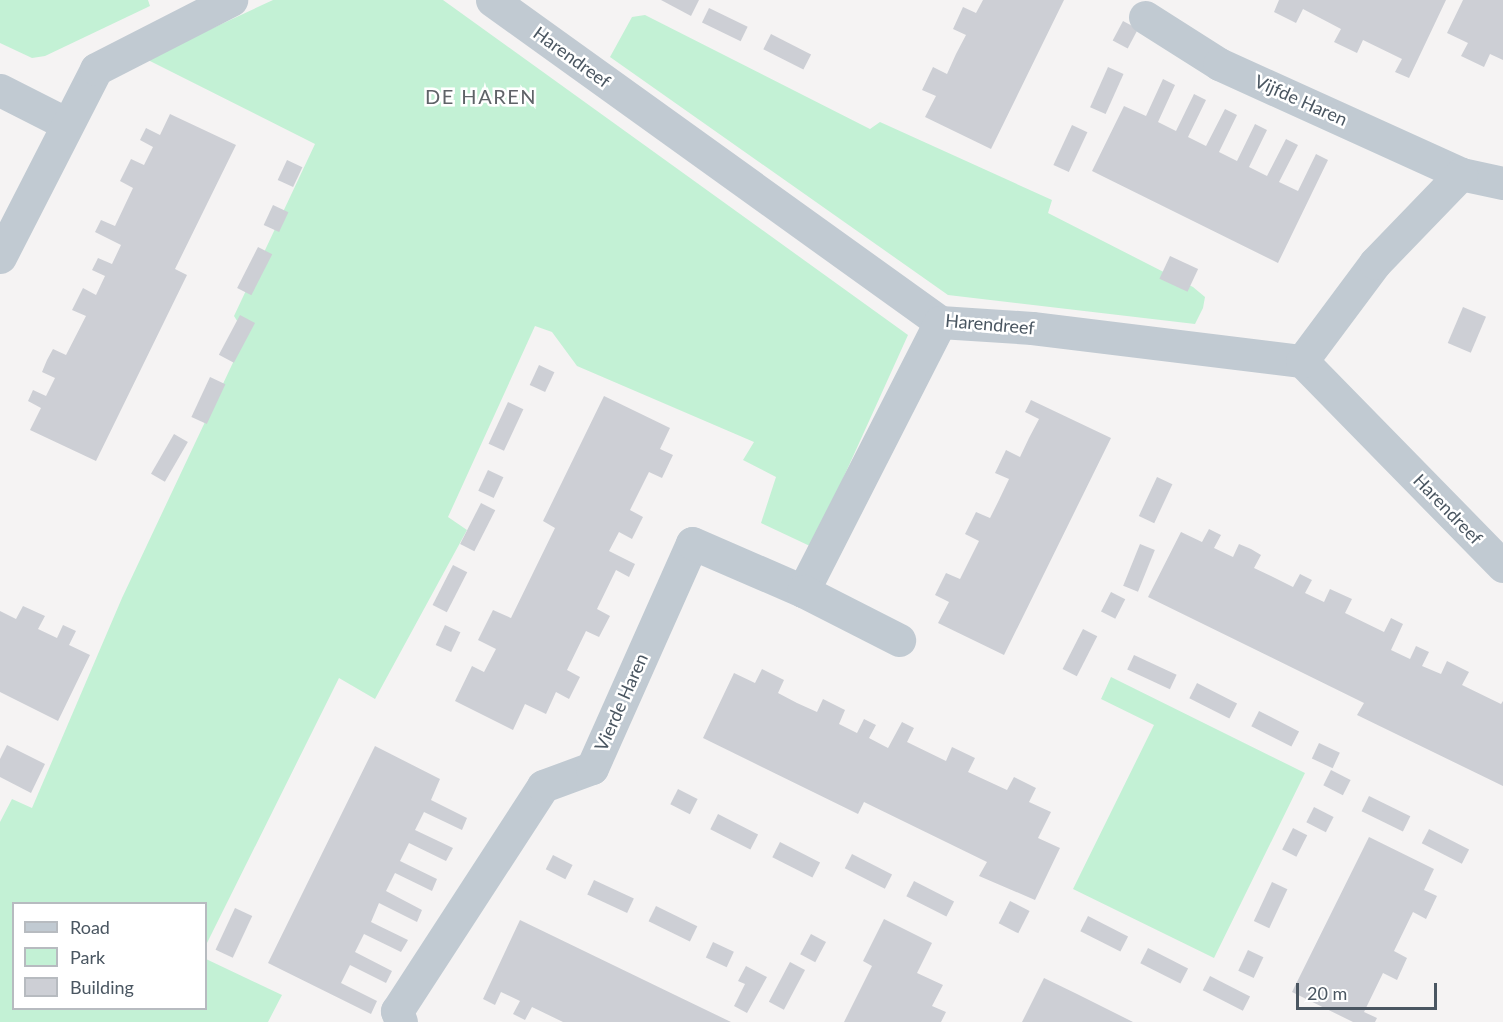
<!DOCTYPE html>
<style>
body{margin:0}
#map{position:relative;width:1503px;height:1022px;overflow:hidden;background:#f5f3f3;font-family:Lato,sans-serif}
div>[style]{position:absolute}
.green>*{inset:0;background:#c3f1d5}
.building>*{inset:0;background:#cdcfd5;transform-origin:0 0}
.minor>*{height:33px;margin:-16.5px;padding:0 16.5px;transform-origin:16.5px;border-radius:16.5px;background:#c1cad2}
span{translate:-50% -50%;white-space:nowrap;text-align:center;line-height:1.15;-webkit-text-stroke:5px #fff;paint-order:stroke}
.street-label{font-size:18px;color:#4a5661}
.neighbourhood-label{font-size:20px;color:#5f6368;letter-spacing:1.5px}
.legend{position:absolute;left:12px;top:902px;width:195px;height:108px;box-sizing:border-box;background:#fff;border:2px solid #b7bbc0;margin:0;padding:8px 10px;list-style:none;font-size:18px;color:#4a5661}
.legend li{display:flex;align-items:center;gap:12px;height:30px}
.legend b{width:30px;border:2px solid #b7bbc0}
.scale{position:absolute;left:1296px;top:983px;width:141px;height:27px;box-sizing:border-box;border:3px solid #4a5661;border-top:0;padding-left:8px;font-size:18px;line-height:21px;white-space:nowrap;color:#4a5661;-webkit-text-stroke:4px #fff;paint-order:stroke}
</style>
<div id="map">
<div class="green">
<div style="clip-path:polygon(0 0,148px 0,150px 6px,45px 56px,32px 58px,0 43px)"></div>
<div style="clip-path:polygon(273px 0,443px 0,908px 335px,812px 547px,761px 523px,776px 477px,743px 460px,754px 442px,577px 366px,552px 332px,535px 326px,448px 517px,467px 530px,375px 699px,339px 678px,206px 945px,206px 904px,14px 904px,14px 1008px,206px 1008px,206px 959px,282px 995px,268px 1022px,0 1022px,0 822px,12px 799px,32px 808px,122px 598px,246px 335px,234px 316px,315px 144px,146px 59px)"></div>
<div style="clip-path:polygon(645px 15px,870px 129px,880px 122px,1052px 200px,1048px 213px,1193px 287px,1205px 297px,1203px 308px,1195px 324px,948px 295px,610px 57px,632px 17px)"></div>
<div style="clip-path:polygon(1111px 677px,1305px 773px,1214px 958px,1073px 889px,1154px 725px,1101px 699px)"></div>
</div>
<div class="building">
<div style="clip-path:polygon(661px 0,699px 0,691px 16px)"></div>
<div style="clip-path:polygon(983px 0,1064px 0,991px 149px,925px 117px,936px 96px,922px 90px,933px 67px,947px 74px,956px 54px,966px 35px,953px 29px,963px 7px,976px 13px)"></div>
<div style="clip-path:polygon(1279px 0,1446px 0,1409px 78px,1395px 72px,1402px 59px,1363px 40px,1357px 53px,1334px 42px,1341px 29px,1303px 9px,1296px 23px,1274px 12px)"></div>
<div style="clip-path:polygon(1463px 0,1503px 0,1503px 60px,1490px 54px,1484px 67px,1461px 56px,1468px 43px,1447px 33px)"></div>
<div style="left:709px;top:8px;width:43px;height:16px;rotate:26deg"></div>
<div style="left:1123px;top:21px;width:17px;height:22px;rotate:28deg"></div>
<div style="left:771px;top:34px;width:45px;height:17px;rotate:27deg"></div>
<div style="left:1108px;top:67px;width:17px;height:44px;rotate:24deg"></div>
<div style="clip-path:polygon(1163px 79px,1175px 85px,1158px 122px,1176px 131px,1194px 94px,1206px 100px,1188px 137px,1206px 146px,1225px 109px,1237px 115px,1219px 152px,1237px 161px,1255px 124px,1267px 130px,1249px 167px,1267px 176px,1286px 139px,1298px 145px,1279px 182px,1298px 191px,1316px 154px,1328px 160px,1278px 263px,1092px 171px,1124px 106px,1146px 116px)"></div>
<div style="clip-path:polygon(170px 114px,236px 145px,175px 269px,187px 275px,96px 461px,30px 430px,41px 408px,28px 401px,33px 390px,46px 396px,55px 378px,42px 372px,47px 360px,53px 349px,66px 355px,86px 316px,72px 310px,83px 288px,96px 295px,105px 276px,92px 270px,98px 258px,112px 264px,121px 245px,95px 232px,101px 220px,115px 226px,133px 188px,120px 181px,131px 159px,144px 165px,153px 147px,140px 140px,146px 128px,160px 135px)"></div>
<div style="left:1072px;top:125px;width:17px;height:44px;rotate:25deg"></div>
<div style="left:287px;top:160px;width:17px;height:22px;rotate:25deg"></div>
<div style="left:273px;top:205px;width:17px;height:22px;rotate:25deg"></div>
<div style="left:258px;top:247px;width:16px;height:46px;rotate:27deg"></div>
<div style="left:1170px;top:256px;width:31px;height:25px;rotate:25deg"></div>
<div style="left:1463px;top:307px;width:25px;height:39px;rotate:23deg"></div>
<div style="left:240px;top:315px;width:17px;height:45px;rotate:28deg"></div>
<div style="left:539px;top:365px;width:17px;height:22px;rotate:25deg"></div>
<div style="left:210px;top:377px;width:17px;height:44px;rotate:25deg"></div>
<div style="clip-path:polygon(604px 396px,670px 428px,660px 449px,673px 455px,662px 478px,649px 472px,630px 510px,643px 517px,632px 539px,619px 532px,609px 551px,635px 564px,629px 577px,616px 570px,597px 609px,610px 616px,599px 637px,586px 631px,567px 670px,580px 677px,569px 699px,556px 692px,546px 714px,525px 704px,513px 730px,455px 701px,472px 666px,484px 672px,496px 649px,478px 640px,493px 610px,511px 618px,555px 528px,543px 521px)"></div>
<div style="clip-path:polygon(1031px 400px,1111px 438px,1004px 655px,938px 623px,949px 602px,935px 595px,946px 573px,960px 579px,979px 541px,965px 534px,976px 512px,990px 518px,999px 500px,1009px 479px,995px 473px,1006px 450px,1020px 457px,1029px 438px,1039px 419px,1025px 412px)"></div>
<div style="left:508px;top:402px;width:17px;height:46px;rotate:25deg"></div>
<div style="left:174px;top:434px;width:16px;height:46px;rotate:30deg"></div>
<div style="left:488px;top:470px;width:17px;height:23px;rotate:25deg"></div>
<div style="left:1157px;top:477px;width:17px;height:43px;rotate:25deg"></div>
<div style="left:481px;top:503px;width:16px;height:46px;rotate:27deg"></div>
<div style="clip-path:polygon(1209px 529px,1221px 535px,1214px 548px,1233px 557px,1239px 544px,1251px 549px,1261px 555px,1254px 568px,1275px 578px,1293px 587px,1300px 574px,1312px 580px,1305px 593px,1324px 602px,1330px 589px,1352px 599px,1345px 613px,1384px 632px,1391px 618px,1403px 624px,1391px 650px,1410px 659px,1416px 646px,1429px 652px,1422px 666px,1441px 674px,1447px 661px,1469px 672px,1462px 685px,1501px 704px,1503px 701px,1503px 786px,1357px 715px,1364px 703px,1148px 597px,1181px 532px,1202px 542px)"></div>
<div style="left:1140px;top:544px;width:16px;height:45px;rotate:22deg"></div>
<div style="left:453px;top:565px;width:16px;height:45px;rotate:27deg"></div>
<div style="left:1111px;top:592px;width:16px;height:22px;rotate:27deg"></div>
<div style="clip-path:polygon(23px 606px,45px 616px,38px 629px,57px 638px,63px 625px,76px 631px,69px 645px,90px 655px,58px 721px,0 692px,0 611px,16px 619px)"></div>
<div style="left:445px;top:625px;width:17px;height:22px;rotate:25deg"></div>
<div style="left:1083px;top:629px;width:16px;height:45px;rotate:27deg"></div>
<div style="left:1134px;top:655px;width:47px;height:16px;rotate:25deg"></div>
<div style="clip-path:polygon(762px 669px,784px 680px,778px 693px,797px 703px,817px 712px,823px 699px,845px 710px,839px 724px,857px 733px,864px 719px,876px 725px,869px 738px,888px 748px,902px 722px,914px 728px,907px 742px,946px 761px,952px 747px,975px 758px,968px 772px,1007px 790px,1014px 777px,1036px 788px,1029px 802px,1051px 812px,1038px 838px,1060px 848px,1035px 900px,979px 876px,987px 862px,864px 802px,858px 814px,703px 738px,734px 673px,755px 683px)"></div>
<div style="left:1197px;top:683px;width:45px;height:17px;rotate:27deg"></div>
<div style="left:1259px;top:711px;width:45px;height:17px;rotate:27deg"></div>
<div style="left:1319px;top:743px;width:23px;height:17px;rotate:25deg"></div>
<div style="clip-path:polygon(7px 745px,45px 764px,31px 793px,0 777px,0 759px)"></div>
<div style="clip-path:polygon(375px 746px,440px 779px,431px 800px,467px 818px,462px 830px,424px 812px,415px 830px,453px 848px,446px 861px,409px 843px,400px 861px,437px 879px,432px 891px,395px 873px,386px 891px,422px 910px,417px 922px,379px 903px,371px 922px,408px 940px,401px 952px,364px 934px,355px 952px,392px 971px,386px 983px,350px 965px,341px 983px,377px 1001px,371px 1014px,268px 963px)"></div>
<div style="left:1331px;top:770px;width:22px;height:17px;rotate:27deg"></div>
<div style="left:678px;top:789px;width:22px;height:17px;rotate:27deg"></div>
<div style="left:1369px;top:796px;width:46px;height:17px;rotate:26deg"></div>
<div style="left:1314px;top:807px;width:22px;height:17px;rotate:27deg"></div>
<div style="left:718px;top:814px;width:45px;height:17px;rotate:27deg"></div>
<div style="left:1293px;top:828px;width:16px;height:24px;rotate:27deg"></div>
<div style="left:1429px;top:829px;width:45px;height:16px;rotate:27deg"></div>
<div style="clip-path:polygon(1369px 837px,1434px 869px,1424px 890px,1437px 896px,1426px 919px,1413px 912px,1394px 951px,1407px 958px,1397px 980px,1383px 973px,1364px 1012px,1377px 1018px,1375px 1022px,1353px 1022px,1292px 992px)"></div>
<div style="left:780px;top:842px;width:45px;height:17px;rotate:27deg"></div>
<div style="left:852px;top:854px;width:45px;height:16px;rotate:27deg"></div>
<div style="left:553px;top:855px;width:22px;height:16px;rotate:27deg"></div>
<div style="left:594px;top:880px;width:44px;height:16px;rotate:25deg"></div>
<div style="left:914px;top:881px;width:45px;height:17px;rotate:27deg"></div>
<div style="left:1272px;top:882px;width:17px;height:43px;rotate:25deg"></div>
<div style="left:1010px;top:901px;width:22px;height:25px;rotate:27deg"></div>
<div style="left:656px;top:906px;width:46px;height:17px;rotate:26deg"></div>
<div style="left:235px;top:908px;width:19px;height:46px;rotate:25deg"></div>
<div style="left:1088px;top:916px;width:45px;height:17px;rotate:27deg"></div>
<div style="clip-path:polygon(884px 919px,932px 943px,917px 973px,943px 985px,932px 1006px,946px 1012px,941px 1022px,844px 1022px,872px 966px,863px 961px)"></div>
<div style="clip-path:polygon(520px 920px,675px 995px,731px 1022px,563px 1022px,532px 1007px,525px 1020px,513px 1014px,520px 1001px,501px 992px,495px 1005px,483px 999px)"></div>
<div style="left:811px;top:934px;width:17px;height:23px;rotate:28deg"></div>
<div style="left:713px;top:942px;width:23px;height:17px;rotate:25deg"></div>
<div style="left:1148px;top:948px;width:45px;height:17px;rotate:27deg"></div>
<div style="left:1248px;top:950px;width:17px;height:23px;rotate:25deg"></div>
<div style="left:790px;top:962px;width:17px;height:45px;rotate:28deg"></div>
<div style="clip-path:polygon(746px 966px,767px 977px,747px 1013px,734px 1006px,745px 984px,738px 981px)"></div>
<div style="left:1210px;top:976px;width:45px;height:16px;rotate:27deg"></div>
<div style="clip-path:polygon(1044px 978px,1077px 994px,1133px 1022px,1022px 1022px)"></div>
</div>
<div class="minor">
<div style="left:492px;top:0;width:552px;rotate:35.71deg"></div>
<div style="left:940px;top:322px;width:92px;rotate:3.7deg"></div>
<div style="left:1032px;top:328px;width:272px;rotate:7deg"></div>
<div style="left:1302px;top:361px;width:287px;rotate:45.6deg"></div>
<div style="left:1145px;top:17px;width:88px;rotate:32.4deg"></div>
<div style="left:1219px;top:64px;width:266px;rotate:24.4deg"></div>
<div style="left:1461px;top:174px;width:43px;rotate:12.1deg"></div>
<div style="left:0;top:90px;width:73px;rotate:26.9deg"></div>
<div style="left:0;top:257px;width:211px;rotate:-62.9deg"></div>
<div style="left:96px;top:69px;width:152px;rotate:-27.1deg"></div>
<div style="left:1302px;top:361px;width:122px;rotate:-53.3deg"></div>
<div style="left:1375px;top:263px;width:124px;rotate:-46deg"></div>
<div style="left:803px;top:591px;width:302px;rotate:-63deg"></div>
<div style="left:401px;top:1022px;width:12px;rotate:-110deg"></div>
<div style="left:397px;top:1011px;width:268px;rotate:-57deg"></div>
<div style="left:543px;top:786px;width:52px;rotate:-20.2deg"></div>
<div style="left:592px;top:768px;width:246px;rotate:-66deg"></div>
<div style="left:692px;top:543px;width:121px;rotate:23.4deg"></div>
<div style="left:803px;top:591px;width:108px;rotate:27deg"></div>
</div>
<div class="street-label">
<span style="left:572px;top:57px;rotate:36deg">Harendreef</span>
<span style="left:1301px;top:100px;rotate:24deg">Vijfde Haren</span>
<span style="left:990px;top:324px;rotate:5deg">Harendreef</span>
<span style="left:1448px;top:509px;rotate:46deg">Harendreef</span>
<span style="left:621px;top:702px;rotate:-66deg">Vierde Haren</span>
</div>
<div class="neighbourhood-label">
<span style="left:481px;top:96px">DE HAREN</span>
</div>
<ul class="legend">
<li><b style="height:8px;background:#c1cad2"></b>Road</li>
<li><b style="height:16px;background:#c3f1d5"></b>Park</li>
<li><b style="height:16px;background:#cdcfd5"></b>Building</li>
</ul>
<div class="scale">20 m</div>
</div>
